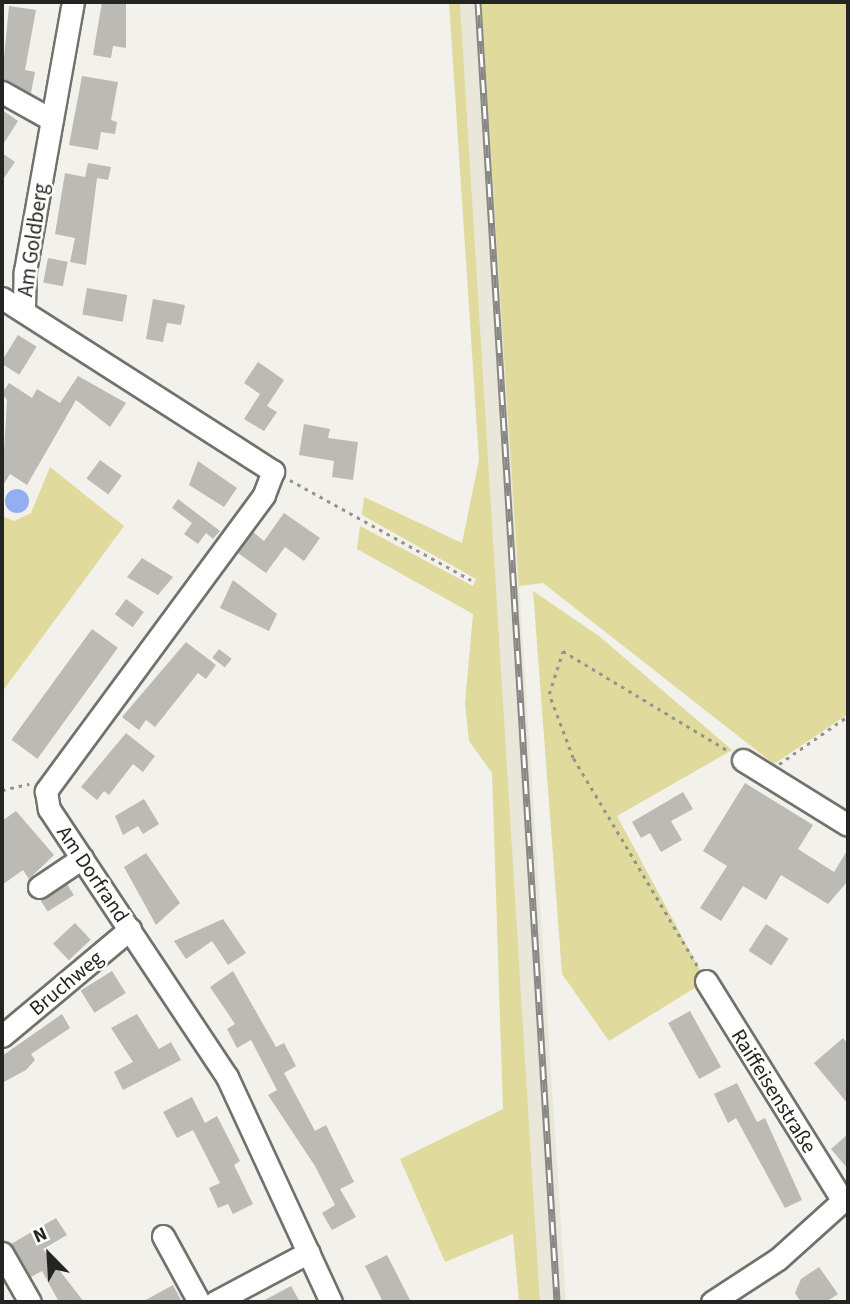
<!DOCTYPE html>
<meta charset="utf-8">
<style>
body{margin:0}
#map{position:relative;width:850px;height:1304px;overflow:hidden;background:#f2f1eb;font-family:"Source Sans 3",sans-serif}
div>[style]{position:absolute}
.built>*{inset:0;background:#e8e7d9}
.green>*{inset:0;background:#e0da9c}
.water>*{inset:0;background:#94aef2}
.round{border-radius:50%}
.building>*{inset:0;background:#bbbab5;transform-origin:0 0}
.path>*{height:2.5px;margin-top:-1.25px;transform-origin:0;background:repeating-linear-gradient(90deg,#94948f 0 3.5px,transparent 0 8.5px)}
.roads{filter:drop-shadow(2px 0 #72726d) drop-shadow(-2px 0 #72726d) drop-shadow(0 2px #72726d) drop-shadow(0 -2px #72726d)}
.minor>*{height:21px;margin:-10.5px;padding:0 10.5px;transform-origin:10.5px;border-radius:10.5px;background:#fff}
.rail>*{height:7px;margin-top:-3.5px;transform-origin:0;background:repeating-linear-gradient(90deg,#fffffe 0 13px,#888784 0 26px);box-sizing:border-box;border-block:2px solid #888784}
span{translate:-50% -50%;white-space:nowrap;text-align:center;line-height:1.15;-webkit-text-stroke:5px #fffffe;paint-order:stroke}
.street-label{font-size:21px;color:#242422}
.frame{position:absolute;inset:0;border:4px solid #242422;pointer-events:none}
.north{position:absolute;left:14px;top:1220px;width:70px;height:70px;-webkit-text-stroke:5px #fffffe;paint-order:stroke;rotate:336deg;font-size:19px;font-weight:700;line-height:28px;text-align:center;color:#242422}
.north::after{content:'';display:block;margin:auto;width:24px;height:32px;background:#242422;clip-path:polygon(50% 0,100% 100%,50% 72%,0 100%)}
</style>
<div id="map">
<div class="built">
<div style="clip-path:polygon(460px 2px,481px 2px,566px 1302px,540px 1302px)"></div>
</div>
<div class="green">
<div style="clip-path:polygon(449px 2px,460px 2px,540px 1302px,519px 1302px,513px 1234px,445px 1262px,400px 1159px,503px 1109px,492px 773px,469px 741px,465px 703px,473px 614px,357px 549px,360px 526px,473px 586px,476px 579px,362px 515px,364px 497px,462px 543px,479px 460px)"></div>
<div style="clip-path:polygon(481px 2px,848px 2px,848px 714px,774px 764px,543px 583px,519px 586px)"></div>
<div style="clip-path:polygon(50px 467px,124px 526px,2px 692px,2px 516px,14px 521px,31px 513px)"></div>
<div style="clip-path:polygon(533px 591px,599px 636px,732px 750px,617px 816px,706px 981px,609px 1041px,562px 974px)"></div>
</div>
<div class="water">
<div class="round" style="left:5px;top:489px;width:24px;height:24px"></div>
</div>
<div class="building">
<div style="clip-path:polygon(102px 2px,126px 2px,126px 48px,113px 46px,111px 58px,93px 55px)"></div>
<div style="clip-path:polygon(9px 6px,36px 10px,25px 70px,35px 72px,31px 93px,2px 79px)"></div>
<div style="clip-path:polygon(82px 76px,118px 82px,111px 120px,117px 122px,115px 134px,101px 132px,98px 150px,69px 145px)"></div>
<div style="clip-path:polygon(2px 110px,18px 121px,2px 146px)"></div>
<div style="clip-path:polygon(2px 153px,15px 162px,2px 181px)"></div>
<div style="clip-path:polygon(88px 163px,111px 167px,108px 180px,97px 178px,86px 265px,70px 262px,75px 238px,55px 234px,65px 173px,85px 177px)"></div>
<div style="left:48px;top:258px;width:20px;height:25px;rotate:11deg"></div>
<div style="left:87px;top:288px;width:41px;height:27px;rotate:10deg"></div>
<div style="clip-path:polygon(153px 299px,185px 305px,181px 325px,167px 323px,163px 342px,146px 339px)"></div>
<div style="left:18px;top:335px;width:22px;height:33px;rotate:32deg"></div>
<div style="clip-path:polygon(258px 362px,284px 380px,267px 406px,277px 412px,264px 431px,244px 419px,260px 394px,244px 383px)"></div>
<div style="clip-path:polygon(78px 376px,126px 403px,110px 427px,76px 400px,27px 485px,10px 474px,2px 487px,7px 400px,2px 393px,9px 383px,32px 398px,37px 389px,60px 403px)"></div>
<div style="clip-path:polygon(304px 424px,330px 429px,328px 438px,358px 442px,353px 480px,332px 477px,334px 461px,299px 455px)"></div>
<div style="left:100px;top:460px;width:27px;height:23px;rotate:36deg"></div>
<div style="clip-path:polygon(198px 461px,237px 488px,224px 507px,189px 485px)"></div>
<div style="clip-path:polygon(178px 499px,220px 531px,213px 539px,206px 533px,198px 544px,184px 534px,192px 523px,172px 508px)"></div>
<div style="clip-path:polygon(284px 513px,320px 538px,304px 561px,285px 547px,266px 573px,238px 553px,253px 532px,264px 541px)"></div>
<div style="clip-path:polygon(142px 558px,173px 577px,158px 595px,127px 577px)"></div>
<div style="clip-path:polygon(233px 580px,277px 614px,269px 631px,220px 608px)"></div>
<div style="left:126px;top:599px;width:22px;height:19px;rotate:36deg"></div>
<div style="left:92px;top:629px;width:32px;height:137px;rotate:36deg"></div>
<div style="clip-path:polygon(186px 642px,216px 665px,206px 679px,198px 673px,155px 727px,146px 720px,139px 730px,122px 717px)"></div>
<div style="left:219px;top:649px;width:16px;height:11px;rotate:38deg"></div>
<div style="clip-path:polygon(126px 733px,155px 756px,143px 772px,133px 764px,109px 795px,104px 791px,97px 800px,81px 787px)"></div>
<div style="clip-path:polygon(745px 783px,813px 825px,798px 849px,834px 872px,848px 849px,848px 881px,828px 904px,781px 875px,766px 900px,743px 886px,721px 921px,700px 908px,727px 866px,703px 851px)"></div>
<div style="clip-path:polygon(683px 792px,693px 809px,671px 821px,682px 840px,661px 852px,650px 833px,641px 838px,632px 822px)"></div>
<div style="clip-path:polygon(144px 799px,159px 824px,143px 834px,138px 826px,123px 835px,115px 816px)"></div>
<div style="clip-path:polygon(16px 811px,54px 855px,29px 879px,23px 870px,2px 885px,2px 821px)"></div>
<div style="clip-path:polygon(146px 853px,180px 903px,156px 925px,124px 867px)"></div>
<div style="left:67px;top:884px;width:13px;height:31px;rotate:58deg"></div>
<div style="clip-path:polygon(223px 919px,246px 953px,228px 965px,212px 941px,186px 959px,174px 941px)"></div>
<div style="left:75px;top:923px;width:23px;height:30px;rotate:47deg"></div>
<div style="left:766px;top:924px;width:27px;height:32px;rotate:33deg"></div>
<div style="left:112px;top:971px;width:26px;height:37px;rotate:58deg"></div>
<div style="clip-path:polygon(233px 971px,276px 1047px,284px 1043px,296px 1066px,284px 1073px,315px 1131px,326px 1125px,354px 1182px,340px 1189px,356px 1217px,332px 1230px,322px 1213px,335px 1205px,315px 1166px,268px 1095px,277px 1090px,251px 1040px,237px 1048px,227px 1029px,235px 1024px,210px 987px)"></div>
<div style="left:690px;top:1011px;width:64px;height:25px;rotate:61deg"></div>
<div style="clip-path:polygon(62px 1014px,70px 1028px,31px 1054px,35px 1060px,26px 1070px,2px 1083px,2px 1056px)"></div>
<div style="clip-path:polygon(137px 1014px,159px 1049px,171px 1042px,181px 1060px,123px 1090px,114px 1072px,133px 1062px,111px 1028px)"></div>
<div style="clip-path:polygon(843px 1038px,848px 1044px,848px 1104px,814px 1063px)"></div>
<div style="clip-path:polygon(737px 1083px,757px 1122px,765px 1118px,802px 1200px,785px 1208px,736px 1118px,728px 1123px,714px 1094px)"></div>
<div style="clip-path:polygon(192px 1097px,205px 1123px,217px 1116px,240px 1161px,234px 1165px,253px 1204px,233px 1214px,228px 1204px,218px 1208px,209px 1188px,220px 1183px,193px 1130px,177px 1138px,163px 1112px)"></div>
<div style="clip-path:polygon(848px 1134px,848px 1169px,831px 1149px)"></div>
<div style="clip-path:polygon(56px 1218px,67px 1235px,43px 1249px,84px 1302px,59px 1302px,42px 1271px,31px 1277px,11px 1244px)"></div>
<div style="clip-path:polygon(387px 1255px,411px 1302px,383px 1302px,365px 1266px)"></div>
<div style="clip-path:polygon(819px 1267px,838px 1294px,826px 1302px,801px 1302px,795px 1293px,801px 1279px)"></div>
<div style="clip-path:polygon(173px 1285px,182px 1302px,142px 1302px)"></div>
<div style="clip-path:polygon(291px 1286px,300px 1302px,261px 1302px)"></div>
</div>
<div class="path">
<div style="left:290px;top:480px;width:207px;rotate:28.9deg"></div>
<div style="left:779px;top:764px;width:84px;rotate:-34.8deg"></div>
<div style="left:2px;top:790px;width:28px;rotate:-13deg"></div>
<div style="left:697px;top:966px;width:242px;rotate:-120.8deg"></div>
<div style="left:573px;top:758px;width:68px;rotate:-110.6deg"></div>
<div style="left:549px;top:694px;width:45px;rotate:-72deg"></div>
<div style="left:563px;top:651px;width:194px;rotate:31.1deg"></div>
</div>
<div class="roads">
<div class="minor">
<div style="left:2px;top:92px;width:57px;rotate:29.2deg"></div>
<div style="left:2px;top:298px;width:322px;rotate:32.6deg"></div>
<div style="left:273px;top:471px;width:26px;rotate:111deg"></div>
<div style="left:264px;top:495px;width:368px;rotate:126.4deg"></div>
<div style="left:46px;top:791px;width:18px;rotate:81deg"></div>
<div style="left:49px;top:809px;width:322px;rotate:56.4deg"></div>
<div style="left:227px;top:1077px;width:248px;rotate:65.2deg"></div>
<div style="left:24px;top:310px;width:39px;rotate:-89deg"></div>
<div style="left:25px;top:271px;width:273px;rotate:-79.9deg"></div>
<div style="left:743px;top:760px;width:123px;rotate:31.8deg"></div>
<div style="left:39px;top:887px;width:52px;rotate:-34deg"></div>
<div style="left:706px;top:981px;width:259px;rotate:58.1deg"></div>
<div style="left:2px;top:1036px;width:167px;rotate:-39.9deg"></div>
<div style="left:163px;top:1236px;width:75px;rotate:61.4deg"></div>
<div style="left:2px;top:1253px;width:56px;rotate:60.3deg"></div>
<div style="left:215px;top:1302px;width:106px;rotate:-28deg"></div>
<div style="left:712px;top:1302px;width:79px;rotate:-33.1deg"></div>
<div style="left:778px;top:1259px;width:94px;rotate:-42deg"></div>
</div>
</div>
<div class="rail">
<div style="left:478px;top:2px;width:1302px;rotate:86.52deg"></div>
</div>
<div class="street-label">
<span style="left:33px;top:240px;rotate:-82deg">Am Goldberg</span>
<span style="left:93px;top:874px;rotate:56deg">Am Dorfrand</span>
<span style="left:66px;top:983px;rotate:-40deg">Bruchweg</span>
<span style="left:774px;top:1091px;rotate:58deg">Raiffeisenstraße</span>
</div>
<div class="frame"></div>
<div class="north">N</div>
</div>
